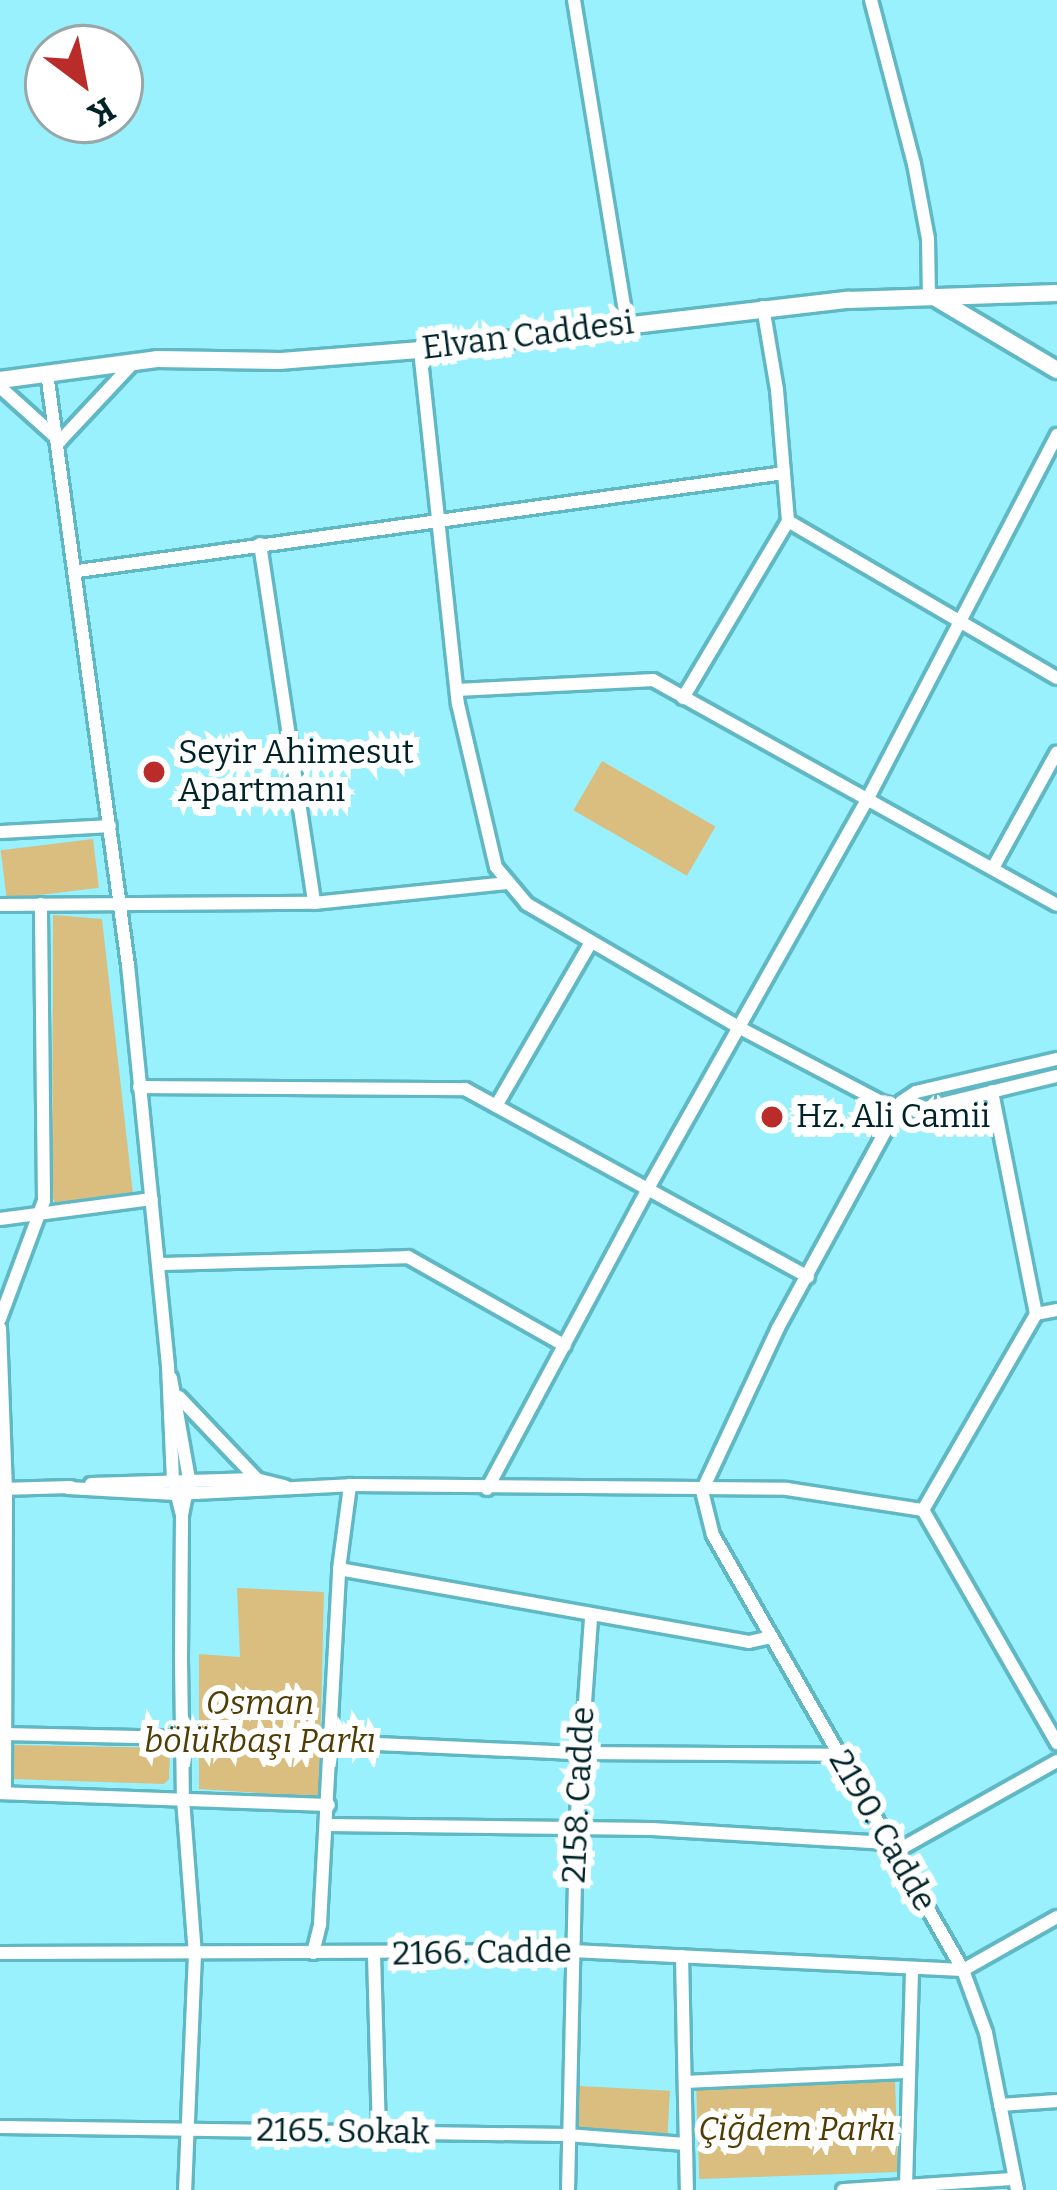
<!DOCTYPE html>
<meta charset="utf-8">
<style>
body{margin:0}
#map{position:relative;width:1057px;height:2190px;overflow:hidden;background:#98f1fd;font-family:Bitter,serif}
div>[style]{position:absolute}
.green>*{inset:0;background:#d9be80;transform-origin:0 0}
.roads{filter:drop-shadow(3px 0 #60b8c4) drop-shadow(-3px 0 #60b8c4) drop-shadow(0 3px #60b8c4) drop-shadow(0 -3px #60b8c4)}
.street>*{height:12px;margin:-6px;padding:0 6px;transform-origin:6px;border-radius:6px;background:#fff}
.secondary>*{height:16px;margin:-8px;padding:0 8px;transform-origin:8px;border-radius:8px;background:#fff}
.dots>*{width:33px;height:33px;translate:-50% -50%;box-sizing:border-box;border:6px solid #fff;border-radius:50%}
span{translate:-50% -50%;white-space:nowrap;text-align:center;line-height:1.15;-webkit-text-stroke:12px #fff;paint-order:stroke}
.street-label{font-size:33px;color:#002328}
.poi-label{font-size:33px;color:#002328}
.left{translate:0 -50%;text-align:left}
.park-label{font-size:33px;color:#513d03;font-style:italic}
.north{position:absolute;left:24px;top:24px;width:120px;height:120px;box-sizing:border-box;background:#fff;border:3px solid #99a7a9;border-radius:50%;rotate:148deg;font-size:33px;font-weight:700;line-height:48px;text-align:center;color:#002328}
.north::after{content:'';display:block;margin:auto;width:42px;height:54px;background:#ba2c29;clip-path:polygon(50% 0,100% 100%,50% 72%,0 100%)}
</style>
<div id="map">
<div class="green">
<div style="left:602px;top:761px;width:131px;height:57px;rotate:30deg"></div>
<div style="left:93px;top:839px;width:49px;height:93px;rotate:83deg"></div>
<div style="clip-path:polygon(53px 915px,102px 919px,133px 1194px,56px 1205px,52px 1196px)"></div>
<div style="clip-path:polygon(237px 1588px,324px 1592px,319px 1797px,199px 1789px,199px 1654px,240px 1657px)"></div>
<div style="clip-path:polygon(13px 1745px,170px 1748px,169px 1779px,164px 1784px,12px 1779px)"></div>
<div style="left:895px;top:2080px;width:92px;height:199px;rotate:88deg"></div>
<div style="left:579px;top:2086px;width:91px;height:45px;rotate:3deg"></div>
</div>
<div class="roads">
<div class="street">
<div style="left:574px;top:0;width:328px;rotate:80.7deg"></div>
<div style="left:871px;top:0;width:170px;rotate:75.3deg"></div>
<div style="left:914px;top:164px;width:76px;rotate:79.4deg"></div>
<div style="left:928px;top:239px;width:55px;rotate:89deg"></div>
<div style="left:763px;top:307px;width:84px;rotate:80.4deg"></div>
<div style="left:777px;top:390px;width:131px;rotate:85.2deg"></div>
<div style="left:788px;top:521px;width:311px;rotate:30.3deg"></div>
<div style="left:420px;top:350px;width:356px;rotate:83.9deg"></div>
<div style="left:458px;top:704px;width:167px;rotate:76.9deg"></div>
<div style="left:496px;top:867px;width:48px;rotate:50deg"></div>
<div style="left:527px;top:904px;width:246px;rotate:30.2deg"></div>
<div style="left:740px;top:1028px;width:159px;rotate:27.7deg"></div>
<div style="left:881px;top:1102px;width:37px;rotate:13deg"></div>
<div style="left:917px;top:1110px;width:144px;rotate:-13.7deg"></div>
<div style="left:47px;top:373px;width:598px;rotate:82.21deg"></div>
<div style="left:128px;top:965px;width:403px;rotate:84.3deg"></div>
<div style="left:168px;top:1366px;width:113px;rotate:87.5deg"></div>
<div style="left:173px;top:1479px;width:36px;rotate:76deg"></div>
<div style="left:0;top:387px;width:81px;rotate:42deg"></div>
<div style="left:60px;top:441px;width:108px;rotate:-46.9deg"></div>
<div style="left:260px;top:544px;width:363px;rotate:81.4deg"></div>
<div style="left:78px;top:571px;width:713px;rotate:-7.9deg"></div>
<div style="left:458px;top:690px;width:195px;rotate:-2.9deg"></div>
<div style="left:653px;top:680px;width:462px;rotate:29.1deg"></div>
<div style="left:683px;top:698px;width:206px;rotate:-59.3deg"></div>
<div style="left:0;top:832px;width:110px;rotate:-3.1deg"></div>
<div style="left:993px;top:868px;width:132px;rotate:-61.1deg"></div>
<div style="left:0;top:905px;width:314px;rotate:-0.4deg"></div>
<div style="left:314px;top:903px;width:196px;rotate:-5.9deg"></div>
<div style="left:139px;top:1087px;width:326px;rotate:0.4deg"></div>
<div style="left:465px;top:1089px;width:391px;rotate:28.7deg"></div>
<div style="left:496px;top:1106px;width:190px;rotate:-59.9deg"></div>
<div style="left:0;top:1219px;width:153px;rotate:-7.5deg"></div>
<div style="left:160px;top:1264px;width:248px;rotate:-1.6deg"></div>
<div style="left:408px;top:1257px;width:180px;rotate:29.5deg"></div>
<div style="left:1036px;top:1314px;width:21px;rotate:-11deg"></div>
<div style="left:0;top:1319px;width:126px;rotate:-69.6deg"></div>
<div style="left:44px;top:1201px;width:297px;rotate:-90.6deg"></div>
<div style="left:0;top:1328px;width:162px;rotate:87.9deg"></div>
<div style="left:6px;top:1490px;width:303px;rotate:90.2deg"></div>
<div style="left:171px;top:1378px;width:103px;rotate:79.9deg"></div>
<div style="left:189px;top:1479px;width:36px;rotate:101deg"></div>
<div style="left:182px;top:1514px;width:146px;rotate:90.4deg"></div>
<div style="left:181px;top:1660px;width:139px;rotate:89.2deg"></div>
<div style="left:183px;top:1799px;width:155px;rotate:85.6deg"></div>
<div style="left:195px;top:1954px;width:236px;rotate:92.4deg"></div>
<div style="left:179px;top:1397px;width:112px;rotate:46.5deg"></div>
<div style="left:91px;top:1484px;width:165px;rotate:-1.7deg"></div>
<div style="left:256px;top:1479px;width:30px;rotate:14deg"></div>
<div style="left:68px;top:1488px;width:107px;rotate:3.2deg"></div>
<div style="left:175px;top:1494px;width:175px;rotate:-2.9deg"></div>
<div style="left:350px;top:1485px;width:437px;rotate:0.5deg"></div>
<div style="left:787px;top:1489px;width:138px;rotate:8.8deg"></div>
<div style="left:923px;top:1510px;width:226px;rotate:-60deg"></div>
<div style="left:1036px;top:1314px;width:227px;rotate:-101.2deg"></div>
<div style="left:1px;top:1489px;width:70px;rotate:-1.6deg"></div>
<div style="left:487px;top:1489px;width:337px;rotate:-61.8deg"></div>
<div style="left:646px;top:1192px;width:448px;rotate:-60.6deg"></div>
<div style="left:866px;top:802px;width:414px;rotate:-62.5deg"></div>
<div style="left:702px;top:1491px;width:45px;rotate:76deg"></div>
<div style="left:713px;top:1535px;width:502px;rotate:60.11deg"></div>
<div style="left:963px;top:1970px;width:67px;rotate:69.9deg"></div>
<div style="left:986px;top:2033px;width:160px;rotate:78.8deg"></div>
<div style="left:702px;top:1491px;width:180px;rotate:-65deg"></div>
<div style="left:778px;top:1328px;width:257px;rotate:-61.4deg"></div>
<div style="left:901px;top:1102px;width:18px;rotate:-34deg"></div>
<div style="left:916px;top:1092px;width:145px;rotate:-13.2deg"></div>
<div style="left:923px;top:1510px;width:269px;rotate:60.1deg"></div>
<div style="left:339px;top:1569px;width:416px;rotate:10.1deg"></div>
<div style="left:749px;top:1642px;width:22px;rotate:-13deg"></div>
<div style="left:3px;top:1734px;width:179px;rotate:1.3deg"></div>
<div style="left:334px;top:1742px;width:246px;rotate:2.6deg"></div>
<div style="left:580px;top:1753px;width:258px;rotate:0.4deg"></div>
<div style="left:0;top:1793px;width:329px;rotate:2.1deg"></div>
<div style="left:327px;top:1825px;width:325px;rotate:0.7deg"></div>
<div style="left:652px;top:1829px;width:235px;rotate:3.4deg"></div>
<div style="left:893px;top:1853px;width:188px;rotate:-29.3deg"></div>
<div style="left:0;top:1953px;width:572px;rotate:-0.2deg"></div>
<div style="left:572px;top:1951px;width:391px;rotate:2.8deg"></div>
<div style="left:963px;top:1970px;width:108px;rotate:-29.4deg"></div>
<div style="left:313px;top:1953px;width:30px;rotate:-76deg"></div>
<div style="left:320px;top:1924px;width:356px;rotate:-86.9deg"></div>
<div style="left:339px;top:1569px;width:85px;rotate:-82.5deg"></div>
<div style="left:374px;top:1954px;width:178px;rotate:88.4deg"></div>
<div style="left:682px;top:1956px;width:234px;rotate:88.8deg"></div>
<div style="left:685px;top:2082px;width:224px;rotate:-2.6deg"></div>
<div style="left:1000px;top:2105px;width:57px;rotate:-4deg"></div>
<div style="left:0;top:2127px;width:567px;rotate:0.81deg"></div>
<div style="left:567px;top:2135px;width:119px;rotate:4.3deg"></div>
<div style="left:906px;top:2186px;width:217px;rotate:-88.4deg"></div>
<div style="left:568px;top:2190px;width:362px;rotate:-88.7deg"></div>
<div style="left:576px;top:1828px;width:212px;rotate:-85.9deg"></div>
<div style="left:843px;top:2190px;width:171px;rotate:-3.7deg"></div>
</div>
<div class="secondary">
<div style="left:934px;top:297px;width:143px;rotate:30.7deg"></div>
<div style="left:0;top:380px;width:158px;rotate:-7.6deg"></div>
<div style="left:157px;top:359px;width:123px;rotate:0.9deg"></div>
<div style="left:280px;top:361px;width:140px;rotate:-4.5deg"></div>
<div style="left:420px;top:350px;width:431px;rotate:-6.7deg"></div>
<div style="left:848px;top:300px;width:209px;rotate:-1.9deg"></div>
</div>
</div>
<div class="dots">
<div style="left:154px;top:772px;background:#ba2c29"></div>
<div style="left:772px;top:1117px;background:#ba2c29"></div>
</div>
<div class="street-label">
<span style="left:528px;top:336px;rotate:-7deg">Elvan Caddesi</span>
<span style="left:579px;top:1795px;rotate:-87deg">2158. Cadde</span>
<span style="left:882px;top:1831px;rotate:60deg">2190. Cadde</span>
<span style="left:482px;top:1953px;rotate:-1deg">2166. Cadde</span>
<span style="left:343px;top:2132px;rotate:1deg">2165. Sokak</span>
</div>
<div class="poi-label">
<span class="left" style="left:178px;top:772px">Seyir Ahimesut<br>Apartmanı</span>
<span class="left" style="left:796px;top:1117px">Hz. Ali Camii</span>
</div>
<div class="park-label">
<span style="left:260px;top:1723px">Osman<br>bölükbaşı Parkı</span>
<span style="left:797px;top:2130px">Çiğdem Parkı</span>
</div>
<div class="north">K</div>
</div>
